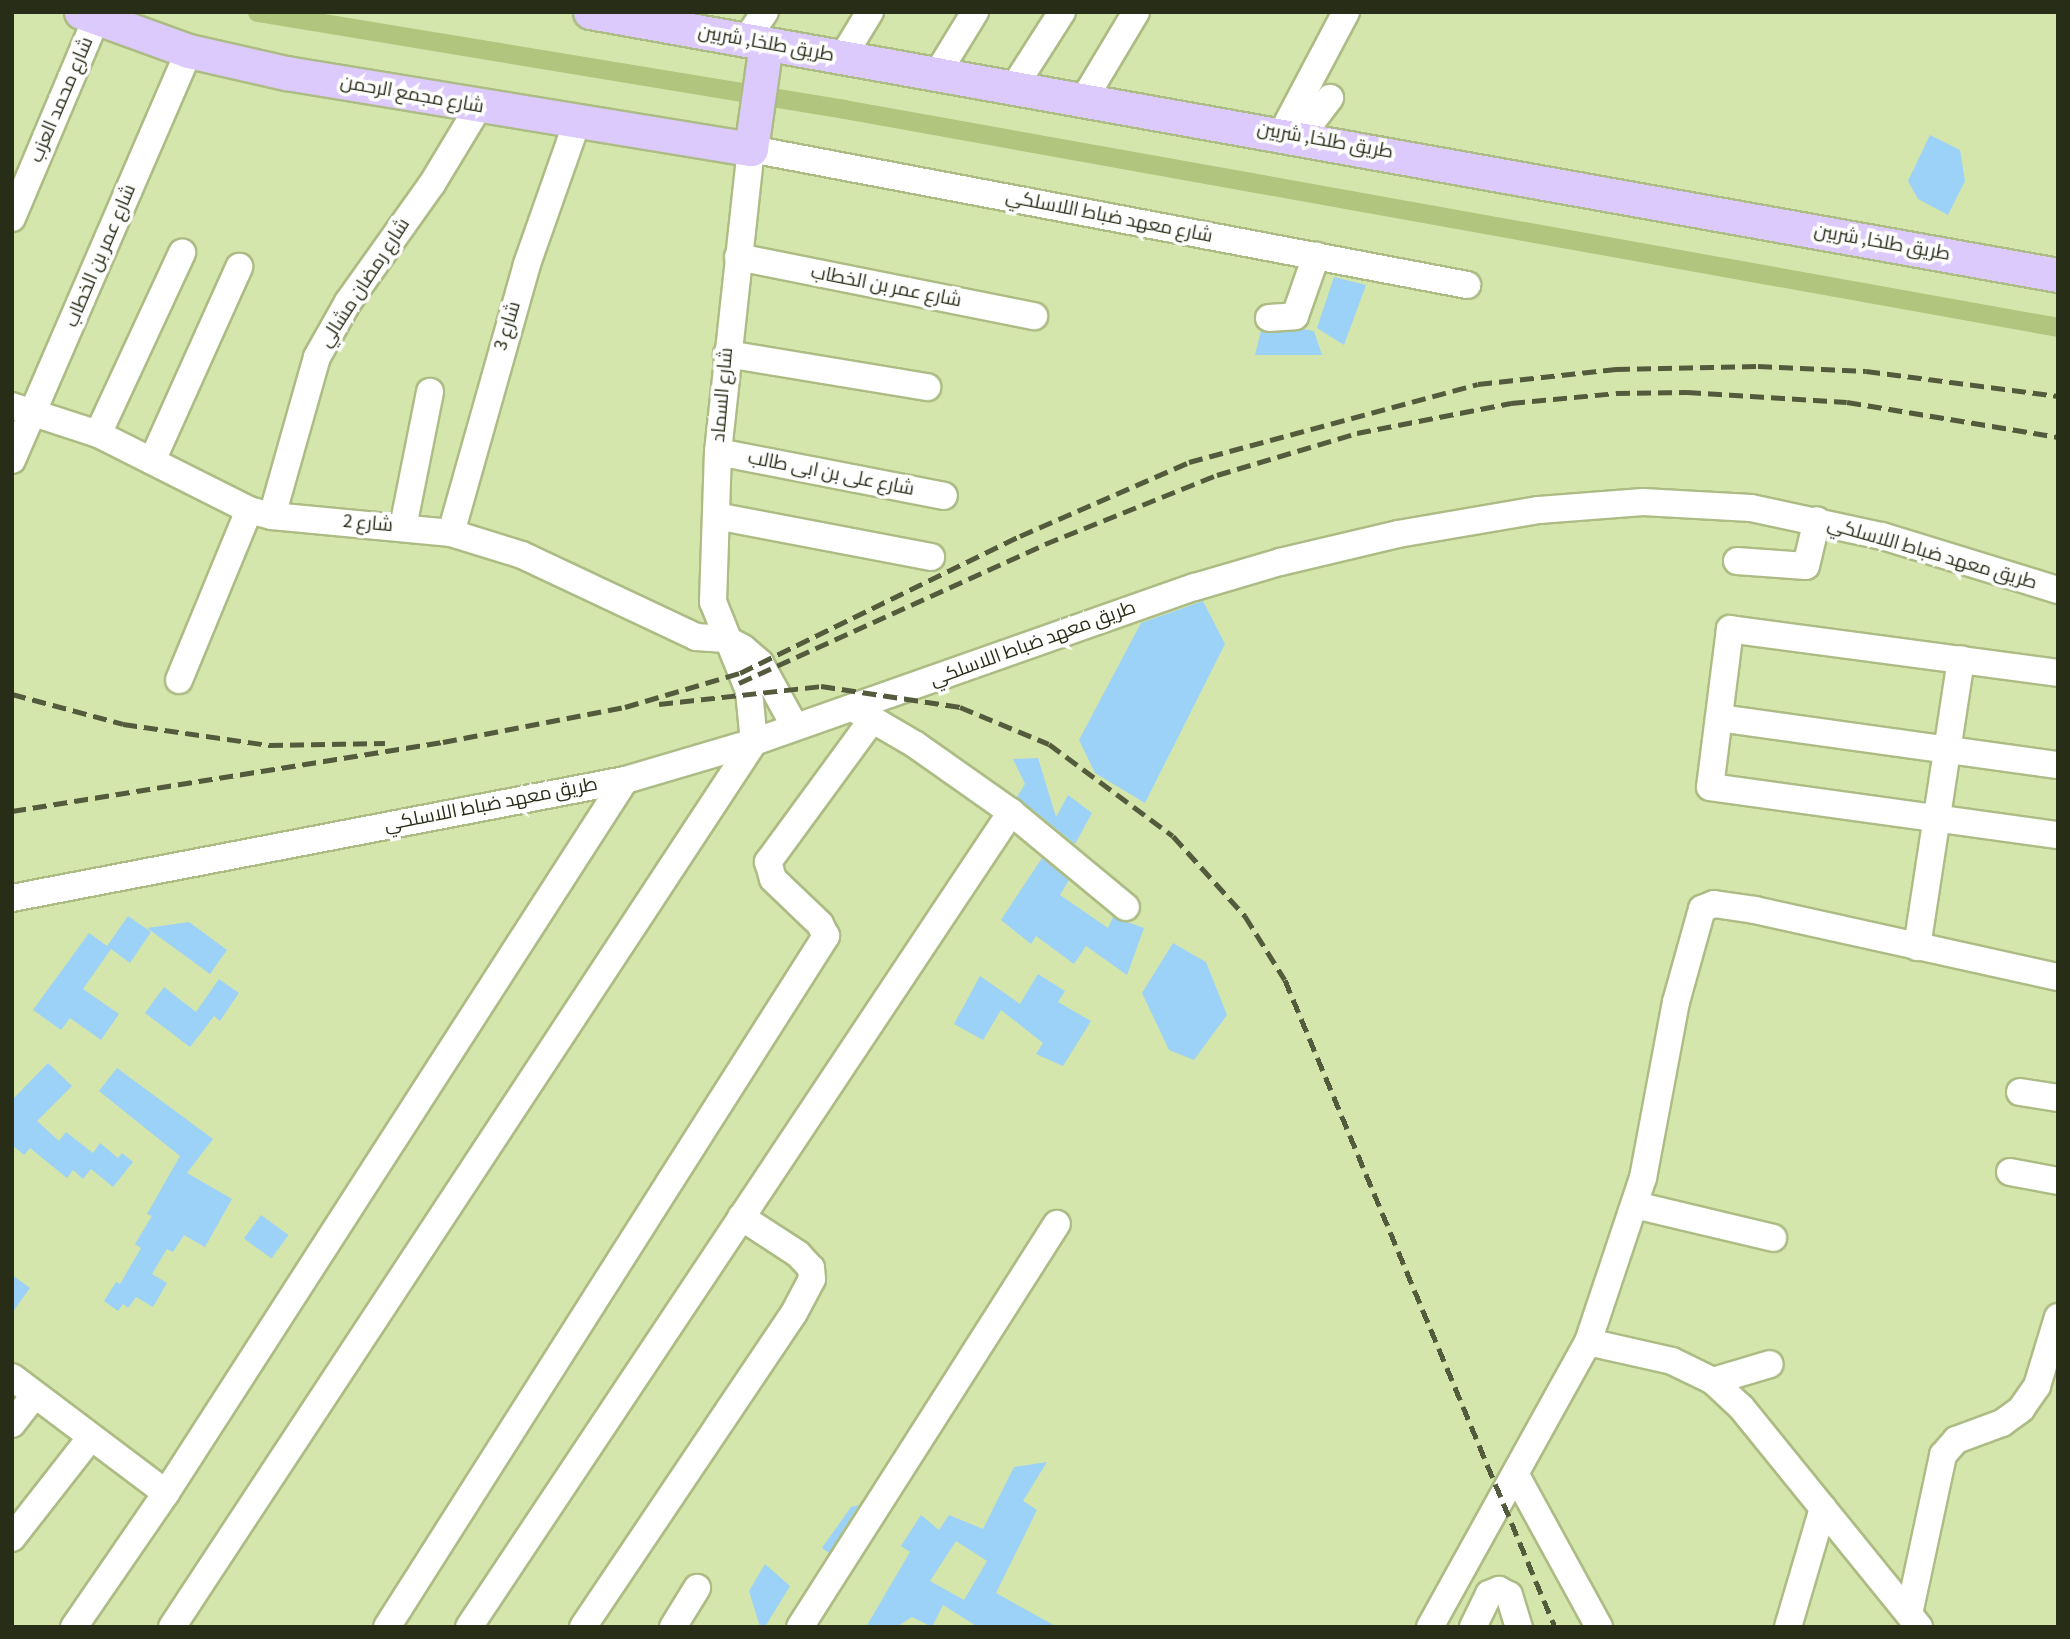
<!DOCTYPE html>
<meta charset="utf-8">
<style>
body{margin:0}
#map{position:relative;width:2070px;height:1639px;overflow:hidden;background:#d5e6ac;font-family:"Source Sans 3",Cairo,sans-serif}
div>[style]{position:absolute}
.canal>*{height:19px;margin:-9.5px;padding:0 9.5px;transform-origin:9.5px;border-radius:9.5px;background:#b2c57e}
.building>*{inset:0;background:#9cd1f8;transform-origin:0 0}
.roads{filter:drop-shadow(2px 0 #acbc84) drop-shadow(-2px 0 #acbc84) drop-shadow(0 2px #acbc84) drop-shadow(0 -2px #acbc84)}
.minor>*{height:26px;margin:-13px;padding:0 13px;transform-origin:13px;border-radius:13px;background:#fff}
.major>*{height:33px;margin:-16.5px;padding:0 16.5px;transform-origin:16.5px;border-radius:16.5px;background:#ddcafd}
.rail>*{height:5px;margin-top:-2.5px;transform-origin:0;background:repeating-linear-gradient(90deg,#535b3c 0 14px,transparent 0 21px)}
span{translate:-50% -50%;white-space:nowrap;text-align:center;line-height:1.15;-webkit-text-stroke:7px #fefefe;paint-order:stroke}
.street-label{font-size:19px;color:#272d17}
.frame{position:absolute;inset:0;border:14px solid #272d17;pointer-events:none}
</style>
<div id="map">
<div class="canal">
<div style="left:257px;top:12px;width:595px;rotate:9.38deg"></div>
<div style="left:844px;top:109px;width:1233px;rotate:10.18deg"></div>
</div>
<div class="building">
<div style="clip-path:polygon(1930px 135px,1960px 150px,1965px 181px,1948px 215px,1918px 199px,1908px 181px)"></div>
<div style="clip-path:polygon(1334px 277px,1366px 285px,1344px 345px,1317px 328px)"></div>
<div style="clip-path:polygon(1303px 329px,1314px 331px,1322px 355px,1255px 355px,1261px 331px)"></div>
<div style="clip-path:polygon(1203px 601px,1225px 644px,1145px 803px,1095px 773px,1079px 740px,1141px 623px)"></div>
<div style="clip-path:polygon(1038px 758px,1056px 817px,1068px 795px,1092px 813px,1075px 844px,1017px 797px,1025px 784px,1013px 759px)"></div>
<div style="clip-path:polygon(1042px 858px,1069px 880px,1060px 895px,1108px 928px,1113px 917px,1144px 928px,1127px 975px,1086px 946px,1074px 964px,1036px 936px,1031px 944px,1001px 920px)"></div>
<div style="clip-path:polygon(128px 916px,151px 932px,130px 963px,111px 949px,83px 989px,119px 1014px,101px 1040px,70px 1018px,61px 1030px,33px 1010px,89px 933px,107px 946px)"></div>
<div style="clip-path:polygon(189px 922px,227px 950px,210px 974px,147px 928px)"></div>
<div style="clip-path:polygon(1173px 943px,1206px 962px,1227px 1015px,1194px 1060px,1169px 1050px,1142px 993px)"></div>
<div style="clip-path:polygon(1038px 974px,1065px 991px,1058px 1002px,1091px 1021px,1063px 1066px,1036px 1054px,1043px 1043px,1001px 1010px,983px 1040px,954px 1024px,980px 976px,1020px 1004px)"></div>
<div style="clip-path:polygon(219px 979px,239px 993px,220px 1021px,214px 1016px,190px 1047px,145px 1013px,164px 987px,196px 1012px)"></div>
<div style="clip-path:polygon(48px 1063px,72px 1086px,37px 1121px,59px 1141px,66px 1132px,93px 1153px,100px 1143px,118px 1158px,122px 1153px,133px 1162px,113px 1187px,91px 1169px,83px 1179px,73px 1170px,67px 1178px,30px 1148px,24px 1155px,12px 1145px,12px 1100px)"></div>
<div style="clip-path:polygon(117px 1068px,213px 1139px,187px 1173px,232px 1199px,205px 1247px,184px 1235px,173px 1252px,167px 1249px,152px 1274px,167px 1283px,153px 1307px,136px 1297px,128px 1308px,123px 1304px,118px 1311px,104px 1301px,116px 1282px,120px 1284px,141px 1248px,135px 1244px,152px 1216px,147px 1214px,180px 1156px,99px 1091px)"></div>
<div style="left:261px;top:1215px;width:34px;height:29px;rotate:36deg"></div>
<div style="clip-path:polygon(12px 1275px,30px 1288px,12px 1313px)"></div>
<div style="clip-path:polygon(evenodd,1047px 1462px,1023px 1501px,1037px 1510px,996px 1593px,1057px 1627px,978px 1627px,943px 1605px,932px 1627px,912px 1617px,896px 1627px,866px 1627px,910px 1552px,901px 1546px,921px 1515px,939px 1530px,949px 1515px,983px 1529px,1014px 1467px,1047px 1462px,956px 1541px,987px 1561px,964px 1600px,930px 1581px,956px 1541px)"></div>
<div style="clip-path:polygon(859px 1505px,829px 1553px,822px 1548px,851px 1507px)"></div>
<div style="clip-path:polygon(765px 1564px,790px 1586px,765px 1627px,760px 1627px,749px 1591px)"></div>
</div>
<div class="roads">
<div class="minor">
<div style="left:746px;top:40px;width:34px;rotate:-56deg"></div>
<div style="left:842px;top:58px;width:54px;rotate:-58.7deg"></div>
<div style="left:937px;top:74px;width:73px;rotate:-58.5deg"></div>
<div style="left:1014px;top:87px;width:89px;rotate:-57.4deg"></div>
<div style="left:1084px;top:99px;width:101px;rotate:-59.1deg"></div>
<div style="left:1282px;top:133px;width:137px;rotate:-62.1deg"></div>
<div style="left:1301px;top:136px;width:48px;rotate:-52.7deg"></div>
<div style="left:12px;top:218px;width:216px;rotate:-67.1deg"></div>
<div style="left:738px;top:257px;width:302px;rotate:11.3deg"></div>
<div style="left:1269px;top:318px;width:26px;rotate:-4deg"></div>
<div style="left:1295px;top:316px;width:64px;rotate:-70.7deg"></div>
<div style="left:727px;top:354px;width:203px;rotate:9.4deg"></div>
<div style="left:12px;top:406px;width:90px;rotate:18deg"></div>
<div style="left:98px;top:434px;width:169px;rotate:26.7deg"></div>
<div style="left:249px;top:510px;width:24px;rotate:15deg"></div>
<div style="left:272px;top:516px;width:180px;rotate:5.4deg"></div>
<div style="left:451px;top:533px;width:74px;rotate:17.2deg"></div>
<div style="left:522px;top:555px;width:192px;rotate:25.2deg"></div>
<div style="left:696px;top:637px;width:30px;rotate:4deg"></div>
<div style="left:726px;top:639px;width:19px;rotate:28deg"></div>
<div style="left:743px;top:648px;width:23px;rotate:41deg"></div>
<div style="left:760px;top:663px;width:71px;rotate:61.3deg"></div>
<div style="left:98px;top:434px;width:200px;rotate:-65.1deg"></div>
<div style="left:718px;top:452px;width:230px;rotate:11deg"></div>
<div style="left:12px;top:460px;width:446px;rotate:-66.6deg"></div>
<div style="left:152px;top:461px;width:213px;rotate:-65.8deg"></div>
<div style="left:272px;top:516px;width:165px;rotate:-74.2deg"></div>
<div style="left:317px;top:357px;width:63px;rotate:-60.6deg"></div>
<div style="left:348px;top:302px;width:145px;rotate:-54.6deg"></div>
<div style="left:432px;top:184px;width:91px;rotate:-58.9deg"></div>
<div style="left:716px;top:516px;width:219px;rotate:10.8deg"></div>
<div style="left:403px;top:527px;width:138px;rotate:-78.7deg"></div>
<div style="left:451px;top:533px;width:280px;rotate:-74.2deg"></div>
<div style="left:527px;top:264px;width:151px;rotate:-70.6deg"></div>
<div style="left:1737px;top:561px;width:69px;rotate:4.1deg"></div>
<div style="left:1806px;top:566px;width:47px;rotate:-76.6deg"></div>
<div style="left:2058px;top:673px;width:331px;rotate:-172.4deg"></div>
<div style="left:1730px;top:629px;width:159px;rotate:97.2deg"></div>
<div style="left:1710px;top:787px;width:351px;rotate:7.9deg"></div>
<div style="left:179px;top:680px;width:184px;rotate:-67.6deg"></div>
<div style="left:858px;top:711px;width:67px;rotate:30.4deg"></div>
<div style="left:916px;top:745px;width:116px;rotate:35.2deg"></div>
<div style="left:1011px;top:812px;width:149px;rotate:39.6deg"></div>
<div style="left:1719px;top:718px;width:342px;rotate:7.9deg"></div>
<div style="left:12px;top:898px;width:624px;rotate:-10.9deg"></div>
<div style="left:625px;top:780px;width:134px;rotate:-16.4deg"></div>
<div style="left:754px;top:742px;width:467px;rotate:-19.4deg"></div>
<div style="left:1195px;top:587px;width:89px;rotate:-16.4deg"></div>
<div style="left:1280px;top:562px;width:121px;rotate:-13.3deg"></div>
<div style="left:1398px;top:534px;width:143px;rotate:-9.7deg"></div>
<div style="left:1539px;top:510px;width:104px;rotate:-4.4deg"></div>
<div style="left:1643px;top:502px;width:108px;rotate:3.2deg"></div>
<div style="left:1751px;top:508px;width:134px;rotate:12.1deg"></div>
<div style="left:1882px;top:536px;width:184px;rotate:17.1deg"></div>
<div style="left:1917px;top:947px;width:291px;rotate:-81.3deg"></div>
<div style="left:2020px;top:1092px;width:38px;rotate:9deg"></div>
<div style="left:2010px;top:1172px;width:49px;rotate:10.6deg"></div>
<div style="left:1635px;top:1205px;width:142px;rotate:13.4deg"></div>
<div style="left:1588px;top:1342px;width:86px;rotate:12.7deg"></div>
<div style="left:1672px;top:1361px;width:46px;rotate:26deg"></div>
<div style="left:1713px;top:1381px;width:38px;rotate:43deg"></div>
<div style="left:1741px;top:1407px;width:283px;rotate:51deg"></div>
<div style="left:12px;top:1377px;width:193px;rotate:37deg"></div>
<div style="left:1713px;top:1381px;width:59px;rotate:-16.6deg"></div>
<div style="left:12px;top:1424px;width:37px;rotate:-52deg"></div>
<div style="left:1517px;top:1477px;width:171px;rotate:61.3deg"></div>
<div style="left:12px;top:1538px;width:128px;rotate:-52deg"></div>
<div style="left:1909px;top:1614px;width:163px;rotate:-77.9deg"></div>
<div style="left:1943px;top:1455px;width:20px;rotate:-49deg"></div>
<div style="left:1956px;top:1440px;width:49px;rotate:-20.3deg"></div>
<div style="left:2002px;top:1423px;width:24px;rotate:-36deg"></div>
<div style="left:2021px;top:1409px;width:28px;rotate:-55deg"></div>
<div style="left:2037px;top:1386px;width:72px;rotate:-73.1deg"></div>
<div style="left:74px;top:1627px;width:163px;rotate:-55.5deg"></div>
<div style="left:166px;top:1493px;width:848px;rotate:-57.23deg"></div>
<div style="left:172px;top:1627px;width:1059px;rotate:-56.67deg"></div>
<div style="left:754px;top:742px;width:51px;rotate:-95.6deg"></div>
<div style="left:749px;top:691px;width:96px;rotate:-112deg"></div>
<div style="left:713px;top:602px;width:150px;rotate:-88.1deg"></div>
<div style="left:718px;top:452px;width:305px;rotate:-83.8deg"></div>
<div style="left:751px;top:149px;width:729px;rotate:10.75deg"></div>
<div style="left:387px;top:1627px;width:819px;rotate:-57.57deg"></div>
<div style="left:826px;top:936px;width:13px;rotate:-117deg"></div>
<div style="left:820px;top:924px;width:65px;rotate:-136.2deg"></div>
<div style="left:773px;top:879px;width:18px;rotate:-106deg"></div>
<div style="left:768px;top:862px;width:176px;rotate:-53.8deg"></div>
<div style="left:469px;top:1627px;width:979px;rotate:-56.37deg"></div>
<div style="left:583px;top:1627px;width:378px;rotate:-56.1deg"></div>
<div style="left:794px;top:1313px;width:38px;rotate:-62deg"></div>
<div style="left:812px;top:1279px;width:11px;rotate:-95deg"></div>
<div style="left:811px;top:1268px;width:19px;rotate:-133deg"></div>
<div style="left:798px;top:1254px;width:68px;rotate:-147deg"></div>
<div style="left:673px;top:1627px;width:46px;rotate:-58.4deg"></div>
<div style="left:800px;top:1627px;width:478px;rotate:-57.5deg"></div>
<div style="left:1430px;top:1627px;width:326px;rotate:-61deg"></div>
<div style="left:1588px;top:1342px;width:173px;rotate:-71.5deg"></div>
<div style="left:1643px;top:1178px;width:179px;rotate:-79.4deg"></div>
<div style="left:1676px;top:1002px;width:97px;rotate:-74.4deg"></div>
<div style="left:1702px;top:909px;width:13px;rotate:-23deg"></div>
<div style="left:1714px;top:904px;width:41px;rotate:8.3deg"></div>
<div style="left:1755px;top:910px;width:310px;rotate:12.5deg"></div>
<div style="left:1473px;top:1627px;width:37px;rotate:-64deg"></div>
<div style="left:1489px;top:1594px;width:11px;rotate:-22deg"></div>
<div style="left:1499px;top:1590px;width:11px;rotate:27deg"></div>
<div style="left:1509px;top:1595px;width:34px;rotate:73deg"></div>
<div style="left:1788px;top:1627px;width:124px;rotate:-73.6deg"></div>
</div>
<div class="major">
<div style="left:81px;top:12px;width:115px;rotate:19.9deg"></div>
<div style="left:189px;top:51px;width:99px;rotate:12.8deg"></div>
<div style="left:286px;top:73px;width:471px;rotate:9.3deg"></div>
<div style="left:751px;top:149px;width:106px;rotate:-81.9deg"></div>
<div style="left:590px;top:12px;width:1491px;rotate:10.16deg"></div>
</div>
</div>
<div class="rail">
<div style="left:739px;top:683px;width:336px;rotate:-24.4deg"></div>
<div style="left:1045px;top:544px;width:185px;rotate:-21.9deg"></div>
<div style="left:1217px;top:475px;width:146px;rotate:-16.7deg"></div>
<div style="left:1357px;top:433px;width:157px;rotate:-11deg"></div>
<div style="left:1511px;top:403px;width:105px;rotate:-5.4deg"></div>
<div style="left:1616px;top:393px;width:71px;rotate:-0.8deg"></div>
<div style="left:1687px;top:392px;width:160px;rotate:3.6deg"></div>
<div style="left:1847px;top:402px;width:214px;rotate:9.4deg"></div>
<div style="left:12px;top:694px;width:115px;rotate:15.1deg"></div>
<div style="left:123px;top:724px;width:148px;rotate:8.2deg"></div>
<div style="left:269px;top:745px;width:116px;rotate:-1deg"></div>
<div style="left:659px;top:704px;width:163px;rotate:-6.3deg"></div>
<div style="left:821px;top:686px;width:141px;rotate:8.6deg"></div>
<div style="left:960px;top:707px;width:96px;rotate:22.6deg"></div>
<div style="left:1049px;top:744px;width:154px;rotate:36.6deg"></div>
<div style="left:1173px;top:836px;width:108px;rotate:48deg"></div>
<div style="left:1245px;top:916px;width:75px;rotate:58deg"></div>
<div style="left:1285px;top:980px;width:701px;rotate:67.35deg"></div>
<div style="left:12px;top:811px;width:436px;rotate:-9.1deg"></div>
<div style="left:443px;top:742px;width:185px;rotate:-10.9deg"></div>
<div style="left:625px;top:707px;width:120px;rotate:-16.5deg"></div>
<div style="left:740px;top:673px;width:312px;rotate:-26.1deg"></div>
<div style="left:1020px;top:536px;width:184px;rotate:-23.6deg"></div>
<div style="left:1189px;top:462px;width:299px;rotate:-15.1deg"></div>
<div style="left:1478px;top:384px;width:139px;rotate:-6.2deg"></div>
<div style="left:1616px;top:369px;width:142px;rotate:-1.2deg"></div>
<div style="left:1758px;top:366px;width:108px;rotate:2.7deg"></div>
<div style="left:1866px;top:371px;width:194px;rotate:7.4deg"></div>
</div>
<div class="street-label">
<span style="left:766px;top:44px;rotate:10deg">طريق طلخا, شربين</span>
<span style="left:412px;top:95px;rotate:10deg">شارع مجمع الرحمن</span>
<span style="left:62px;top:100px;rotate:-67deg">شارع محمد العزب</span>
<span style="left:1325px;top:141px;rotate:10deg">طريق طلخا, شربين</span>
<span style="left:1109px;top:217px;rotate:11deg">شارع معهد ضباط اللاسلكي</span>
<span style="left:1882px;top:243px;rotate:10deg">طريق طلخا, شربين</span>
<span style="left:101px;top:256px;rotate:-67deg">شارع عمر بن الخطاب</span>
<span style="left:365px;top:283px;rotate:-57deg">شارع رمضان مشالي</span>
<span style="left:886px;top:287px;rotate:11deg">شارع عمر بن الخطاب</span>
<span style="left:508px;top:326px;rotate:-73deg">شارع 3</span>
<span style="left:723px;top:395px;rotate:-85deg">شارع السماد</span>
<span style="left:831px;top:474px;rotate:11deg">شارع على بن ابى طالب</span>
<span style="left:368px;top:524px;rotate:5deg">شارع 2</span>
<span style="left:1932px;top:554px;rotate:16deg">طريق معهد ضباط اللاسلكي</span>
<span style="left:1033px;top:644px;rotate:-20deg">طريق معهد ضباط اللاسلكي</span>
<span style="left:491px;top:805px;rotate:-11deg">طريق معهد ضباط اللاسلكي</span>
</div>
<div class="frame"></div>
</div>
